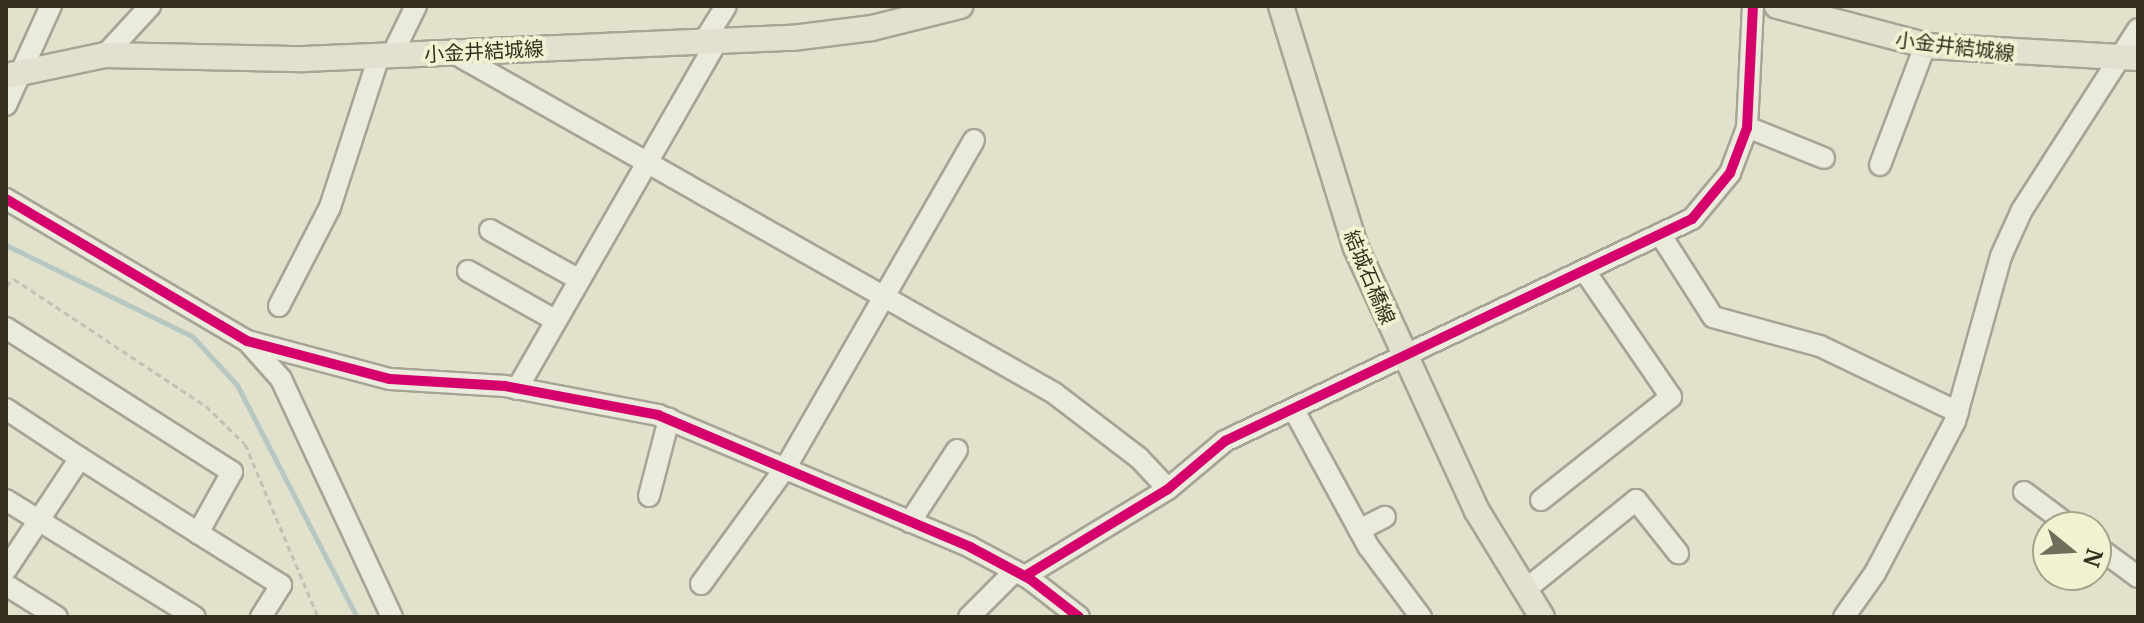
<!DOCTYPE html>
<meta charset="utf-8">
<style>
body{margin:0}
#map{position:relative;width:2144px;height:623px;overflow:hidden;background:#e1e1cc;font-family:Merriweather,"Noto Sans JP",serif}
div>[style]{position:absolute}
.stream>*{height:5px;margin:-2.5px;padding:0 2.5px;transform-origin:2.5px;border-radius:2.5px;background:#b7c8c2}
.path>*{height:3px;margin-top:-1.5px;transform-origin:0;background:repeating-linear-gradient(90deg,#c2c1b4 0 6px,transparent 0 10px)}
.roads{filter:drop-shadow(2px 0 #a6a495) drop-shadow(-2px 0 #a6a495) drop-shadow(0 2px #a6a495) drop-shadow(0 -2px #a6a495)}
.minor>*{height:20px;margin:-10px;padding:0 10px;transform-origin:10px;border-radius:10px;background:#eaeadd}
.major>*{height:24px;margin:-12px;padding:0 12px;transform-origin:12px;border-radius:12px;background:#e2e1cf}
.cycleway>*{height:10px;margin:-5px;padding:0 5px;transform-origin:5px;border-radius:5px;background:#d6006c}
span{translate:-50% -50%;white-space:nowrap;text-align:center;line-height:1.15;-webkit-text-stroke:7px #f2f1d2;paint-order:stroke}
.street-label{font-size:20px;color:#342f1e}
.frame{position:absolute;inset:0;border:8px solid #342f1e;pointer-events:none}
.north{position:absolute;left:2032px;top:511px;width:80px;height:80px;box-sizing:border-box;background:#f2f1d2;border:2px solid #a6a38a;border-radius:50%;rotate:108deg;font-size:22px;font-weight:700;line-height:32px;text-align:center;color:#342f1e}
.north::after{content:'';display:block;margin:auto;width:28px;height:36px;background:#716d5b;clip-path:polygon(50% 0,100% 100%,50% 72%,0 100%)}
</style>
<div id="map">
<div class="stream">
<div style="left:6px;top:245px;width:207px;rotate:26.1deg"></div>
<div style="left:192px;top:336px;width:67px;rotate:47.4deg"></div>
<div style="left:237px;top:385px;width:261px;rotate:62.7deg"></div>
</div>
<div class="path">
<div style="left:6px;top:286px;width:11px;rotate:-41deg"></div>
<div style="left:14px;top:279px;width:230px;rotate:33.5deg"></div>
<div style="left:206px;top:406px;width:54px;rotate:44.3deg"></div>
<div style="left:245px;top:444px;width:188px;rotate:67.1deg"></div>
</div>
<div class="roads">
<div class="minor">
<div style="left:704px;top:41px;width:41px;rotate:-57.8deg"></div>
<div style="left:452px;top:52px;width:692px;rotate:29.53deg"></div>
<div style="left:1054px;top:393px;width:107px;rotate:37.4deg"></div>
<div style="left:1139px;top:458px;width:42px;rotate:46.9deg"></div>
<div style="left:105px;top:55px;width:67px;rotate:-47.4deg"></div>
<div style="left:392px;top:55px;width:55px;rotate:-63.9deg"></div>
<div style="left:6px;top:105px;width:109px;rotate:-65.6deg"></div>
<div style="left:1747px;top:127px;width:83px;rotate:21.9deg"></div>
<div style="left:1880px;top:165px;width:127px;rotate:-69.3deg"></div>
<div style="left:6px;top:199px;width:280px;rotate:30.5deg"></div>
<div style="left:247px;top:341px;width:148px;rotate:14.9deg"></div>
<div style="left:390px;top:379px;width:115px;rotate:3.5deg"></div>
<div style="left:505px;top:386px;width:156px;rotate:10.7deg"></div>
<div style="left:658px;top:415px;width:339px;rotate:22.9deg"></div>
<div style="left:970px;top:547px;width:68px;rotate:28.1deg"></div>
<div style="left:1030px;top:579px;width:62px;rotate:37.8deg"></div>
<div style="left:490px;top:230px;width:101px;rotate:29.1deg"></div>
<div style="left:1660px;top:234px;width:98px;rotate:57.4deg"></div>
<div style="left:1713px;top:317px;width:111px;rotate:15.2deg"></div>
<div style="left:1820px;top:346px;width:153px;rotate:25.6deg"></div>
<div style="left:468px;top:271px;width:100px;rotate:29.4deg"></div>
<div style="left:279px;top:306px;width:111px;rotate:-62.7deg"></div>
<div style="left:330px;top:207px;width:159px;rotate:-72deg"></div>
<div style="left:6px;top:328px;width:268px;rotate:32.5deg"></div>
<div style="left:232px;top:472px;width:70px;rotate:119.1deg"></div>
<div style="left:198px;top:533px;width:98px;rotate:32.1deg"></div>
<div style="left:281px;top:585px;width:38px;rotate:122deg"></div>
<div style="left:250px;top:344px;width:47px;rotate:48.5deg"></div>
<div style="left:281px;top:379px;width:263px;rotate:65deg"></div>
<div style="left:517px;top:389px;width:401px;rotate:-60.1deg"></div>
<div style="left:6px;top:409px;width:89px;rotate:33.5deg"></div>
<div style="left:80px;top:458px;width:134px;rotate:123.5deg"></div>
<div style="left:1295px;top:412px;width:153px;rotate:61.4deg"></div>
<div style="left:1368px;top:546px;width:89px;rotate:53.3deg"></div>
<div style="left:80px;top:458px;width:140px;rotate:32.4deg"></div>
<div style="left:2024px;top:492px;width:59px;rotate:36.7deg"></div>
<div style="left:649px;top:496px;width:80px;rotate:-75.4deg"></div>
<div style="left:6px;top:500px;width:222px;rotate:31.8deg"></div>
<div style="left:1541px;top:500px;width:166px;rotate:-38.4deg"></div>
<div style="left:1671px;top:397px;width:150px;rotate:-124.4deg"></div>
<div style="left:910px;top:522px;width:86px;rotate:-56.9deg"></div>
<div style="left:1359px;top:530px;width:29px;rotate:-27deg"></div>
<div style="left:2096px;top:546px;width:52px;rotate:36.4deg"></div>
<div style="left:1025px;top:576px;width:167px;rotate:-31.3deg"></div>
<div style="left:1168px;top:489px;width:75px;rotate:-40.1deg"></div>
<div style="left:1225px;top:441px;width:517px;rotate:-25.43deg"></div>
<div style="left:1692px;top:219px;width:60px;rotate:-50.4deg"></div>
<div style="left:1730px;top:173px;width:48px;rotate:-69.3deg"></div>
<div style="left:1747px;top:128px;width:122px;rotate:-87.2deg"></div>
<div style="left:701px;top:584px;width:145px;rotate:-54deg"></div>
<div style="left:786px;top:467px;width:377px;rotate:-60.1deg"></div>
<div style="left:6px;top:585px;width:60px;rotate:32.1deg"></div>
<div style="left:1525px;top:590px;width:143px;rotate:-39deg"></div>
<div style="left:1636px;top:500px;width:68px;rotate:51.6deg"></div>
<div style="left:969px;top:617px;width:65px;rotate:-45deg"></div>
<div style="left:1844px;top:617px;width:54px;rotate:-54.8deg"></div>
<div style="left:1875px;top:573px;width:172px;rotate:-62.2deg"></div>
<div style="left:1955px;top:421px;width:171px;rotate:-74.4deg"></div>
<div style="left:2001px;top:256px;width:51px;rotate:-65.5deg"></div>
<div style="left:2022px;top:210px;width:215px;rotate:-57.3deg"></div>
</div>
<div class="major">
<div style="left:1281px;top:6px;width:253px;rotate:72.8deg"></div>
<div style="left:1356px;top:248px;width:289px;rotate:65.3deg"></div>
<div style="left:1477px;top:511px;width:124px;rotate:58.5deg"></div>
<div style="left:1777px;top:6px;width:156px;rotate:14.8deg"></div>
<div style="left:1928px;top:46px;width:210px;rotate:3.3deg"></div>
<div style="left:6px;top:76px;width:101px;rotate:-12deg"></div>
<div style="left:105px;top:55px;width:199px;rotate:1.2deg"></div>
<div style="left:304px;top:59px;width:488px;rotate:-2.5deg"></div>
<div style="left:792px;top:38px;width:81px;rotate:-7.1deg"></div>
<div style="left:872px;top:28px;width:91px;rotate:-14deg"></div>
</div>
</div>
<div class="cycleway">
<div style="left:6px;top:199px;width:280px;rotate:30.5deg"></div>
<div style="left:247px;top:341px;width:148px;rotate:14.9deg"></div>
<div style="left:390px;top:379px;width:115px;rotate:3.5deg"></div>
<div style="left:505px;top:386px;width:156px;rotate:10.7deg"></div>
<div style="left:658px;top:415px;width:339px;rotate:22.9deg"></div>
<div style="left:970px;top:547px;width:68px;rotate:28.1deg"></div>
<div style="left:1030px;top:579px;width:62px;rotate:37.8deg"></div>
<div style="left:1025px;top:576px;width:167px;rotate:-31.3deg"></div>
<div style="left:1168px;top:489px;width:75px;rotate:-40.1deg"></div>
<div style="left:1225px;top:441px;width:517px;rotate:-25.43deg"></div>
<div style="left:1692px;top:219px;width:60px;rotate:-50.4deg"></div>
<div style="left:1730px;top:173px;width:48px;rotate:-69.3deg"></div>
<div style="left:1747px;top:128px;width:122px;rotate:-87.2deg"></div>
</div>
<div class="street-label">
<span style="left:1955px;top:46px;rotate:7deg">小金井結城線</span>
<span style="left:484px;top:51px;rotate:-3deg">小金井結城線</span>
<span style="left:1370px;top:277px;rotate:67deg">結城石橋線</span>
</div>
<div class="frame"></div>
<div class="north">N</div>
</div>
